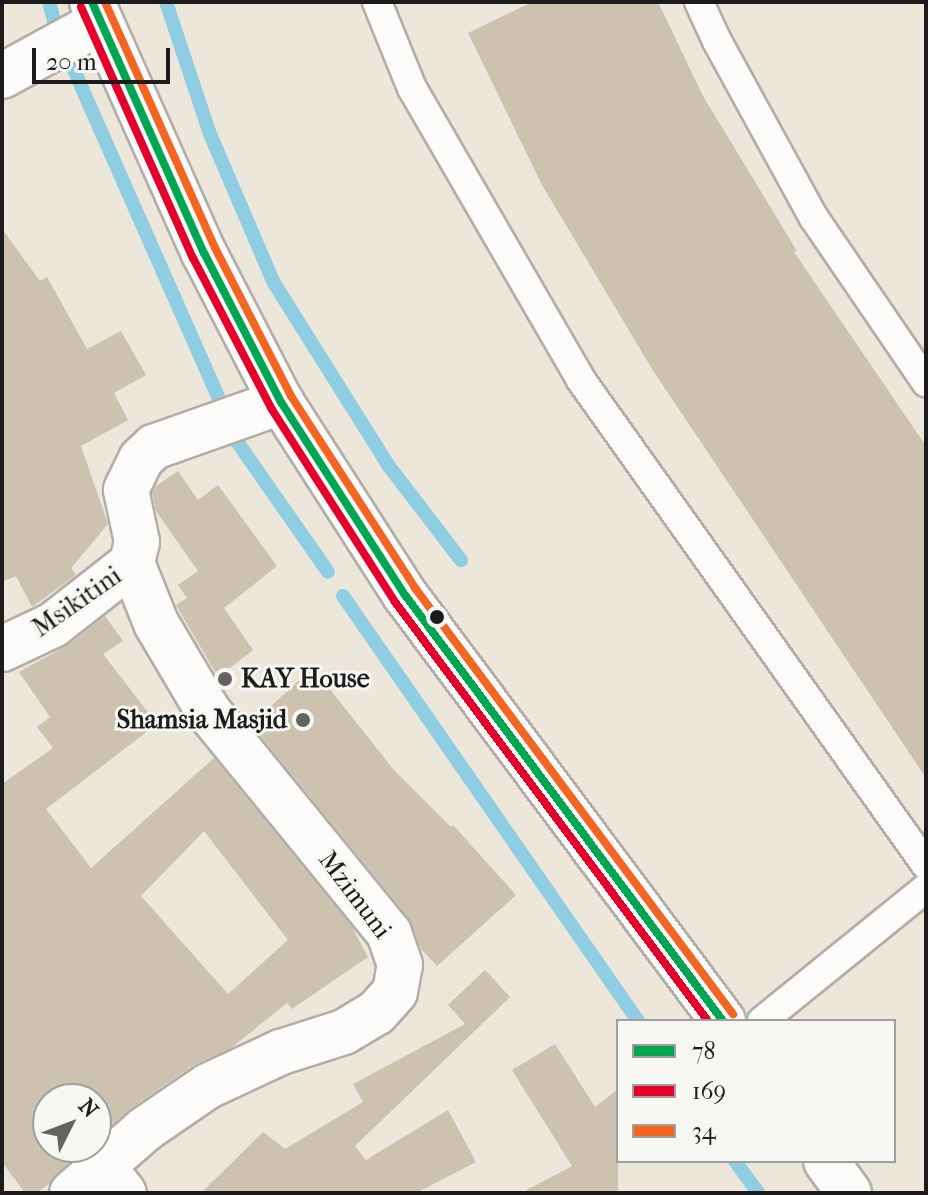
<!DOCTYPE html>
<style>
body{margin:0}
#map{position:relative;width:928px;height:1195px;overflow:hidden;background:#ece6db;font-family:"IM FELL French Canon",serif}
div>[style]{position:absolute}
.stream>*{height:14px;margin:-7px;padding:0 7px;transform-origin:7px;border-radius:7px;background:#8fcee2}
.building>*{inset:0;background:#cdc1b0}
.roads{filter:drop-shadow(2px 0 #b2aea7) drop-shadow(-2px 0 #b2aea7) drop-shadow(0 2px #b2aea7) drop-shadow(0 -2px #b2aea7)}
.service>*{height:28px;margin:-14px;padding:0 14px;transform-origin:14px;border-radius:14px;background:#fcfbfa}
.minor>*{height:44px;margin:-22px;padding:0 22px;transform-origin:22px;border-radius:22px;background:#fcfbfa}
.secondary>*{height:44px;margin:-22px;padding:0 22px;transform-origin:22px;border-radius:22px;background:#fcfbfa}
.bus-1>*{height:8px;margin:-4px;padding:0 4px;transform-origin:4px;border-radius:4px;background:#00a651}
.bus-2>*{height:8px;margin:-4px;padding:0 4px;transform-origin:4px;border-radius:4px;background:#e4002b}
.bus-3>*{height:8px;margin:-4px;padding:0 4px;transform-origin:4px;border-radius:4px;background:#f26522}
.dots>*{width:22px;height:22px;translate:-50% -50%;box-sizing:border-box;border:4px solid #f6f6f2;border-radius:50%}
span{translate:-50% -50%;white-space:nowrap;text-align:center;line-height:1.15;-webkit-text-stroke:6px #f6f6f2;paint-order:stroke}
.street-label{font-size:26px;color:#1c1c1c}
.poi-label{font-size:26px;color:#1c1c1c;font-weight:700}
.left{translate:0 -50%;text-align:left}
.right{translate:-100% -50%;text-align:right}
.frame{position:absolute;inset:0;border:4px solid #1c1c1c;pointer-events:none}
.legend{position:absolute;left:616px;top:1019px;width:280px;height:144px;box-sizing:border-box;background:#f6f6f2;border:2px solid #9f9f9c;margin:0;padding:10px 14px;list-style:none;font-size:24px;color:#1c1c1c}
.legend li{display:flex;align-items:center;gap:16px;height:40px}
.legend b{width:40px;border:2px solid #9f9f9c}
.north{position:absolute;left:32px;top:1083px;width:80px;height:80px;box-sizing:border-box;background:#f6f6f2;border:2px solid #9f9f9c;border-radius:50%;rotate:48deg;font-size:22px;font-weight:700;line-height:32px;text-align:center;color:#1c1c1c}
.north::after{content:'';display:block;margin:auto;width:28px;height:36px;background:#65635f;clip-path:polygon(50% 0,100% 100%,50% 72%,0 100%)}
.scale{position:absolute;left:32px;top:48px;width:138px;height:36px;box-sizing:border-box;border:4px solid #1c1c1c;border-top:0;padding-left:10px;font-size:24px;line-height:28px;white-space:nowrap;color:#1c1c1c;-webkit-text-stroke:6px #f6f6f2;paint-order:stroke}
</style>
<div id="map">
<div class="stream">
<div style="left:49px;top:2px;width:20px;rotate:75deg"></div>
<div style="left:166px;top:2px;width:139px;rotate:71.6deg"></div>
<div style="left:210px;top:134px;width:162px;rotate:66.8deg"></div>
<div style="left:274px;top:283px;width:215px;rotate:57.9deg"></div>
<div style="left:388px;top:465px;width:120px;rotate:52.5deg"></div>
<div style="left:70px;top:61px;width:386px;rotate:66.2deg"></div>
<div style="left:238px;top:443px;width:157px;rotate:55.1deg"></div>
<div style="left:343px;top:596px;width:517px;rotate:55.23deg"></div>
<div style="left:735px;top:1161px;width:39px;rotate:54deg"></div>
</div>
<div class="building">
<div style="clip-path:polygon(532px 2px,658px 2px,703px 96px,797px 251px,794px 252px,926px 446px,926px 778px,652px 369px,542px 185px,468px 33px)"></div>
<div style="clip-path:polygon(2px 229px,40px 281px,47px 277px,87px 349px,121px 331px,146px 375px,114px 393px,128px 420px,81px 446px,108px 524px,71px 568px,76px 575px,32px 607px,16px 576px,2px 582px)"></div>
<div style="clip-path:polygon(178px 471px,198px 500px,218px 485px,277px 566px,224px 608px,253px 650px,218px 677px,176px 605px,187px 598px,178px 585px,198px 571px,156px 511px,152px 493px,156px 486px)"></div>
<div style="clip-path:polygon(evenodd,105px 616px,123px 641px,103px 654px,157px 724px,46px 809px,91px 868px,214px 758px,352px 927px,368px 957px,292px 1009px,287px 1003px,231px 1048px,194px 1065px,131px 1108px,96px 1139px,96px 1099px,48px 1099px,48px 1147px,83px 1147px,49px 1184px,36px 1193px,25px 1193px,2px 1162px,2px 784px,53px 748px,37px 727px,50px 717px,19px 672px,68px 645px,105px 616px,204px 831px,288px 940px,228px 994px,141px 896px,204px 831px)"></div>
<div style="clip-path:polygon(313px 668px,394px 770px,451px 827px,453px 825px,516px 895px,437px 966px,421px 949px,408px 917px,251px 724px)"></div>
<div style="clip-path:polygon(485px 970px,510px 997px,355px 1146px,366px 1160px,448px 1110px,476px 1162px,416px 1193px,201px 1193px,263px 1132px,285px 1149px,363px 1102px,353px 1084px,465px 1024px,448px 1005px)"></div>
<div style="clip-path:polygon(555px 1044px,595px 1107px,618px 1089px,618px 1193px,521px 1193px,572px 1166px,512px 1070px)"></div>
</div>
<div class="roads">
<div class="service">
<div style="left:377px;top:2px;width:93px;rotate:67.9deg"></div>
<div style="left:412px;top:88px;width:337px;rotate:59.9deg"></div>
<div style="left:581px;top:380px;width:595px;rotate:54.57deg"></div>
<div style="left:699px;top:2px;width:43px;rotate:65.2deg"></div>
<div style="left:717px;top:41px;width:202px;rotate:61.3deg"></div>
<div style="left:814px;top:218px;width:199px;rotate:55.7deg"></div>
<div style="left:762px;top:1021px;width:211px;rotate:-39deg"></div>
</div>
<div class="minor">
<div style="left:2px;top:76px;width:111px;rotate:-28.7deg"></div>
<div style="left:2px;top:649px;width:56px;rotate:-25.2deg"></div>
<div style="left:53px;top:625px;width:100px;rotate:-38.1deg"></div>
<div style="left:132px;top:563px;width:22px;rotate:-77deg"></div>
<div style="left:137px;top:542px;width:53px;rotate:-101.9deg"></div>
<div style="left:126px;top:490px;width:34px;rotate:-64deg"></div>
<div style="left:141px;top:459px;width:18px;rotate:-43deg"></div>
<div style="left:154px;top:447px;width:135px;rotate:-19.5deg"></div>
<div style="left:101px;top:1164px;width:37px;rotate:52deg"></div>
<div style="left:72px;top:1193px;width:97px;rotate:-41.2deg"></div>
<div style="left:145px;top:1129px;width:76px;rotate:-34.3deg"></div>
<div style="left:208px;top:1086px;width:81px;rotate:-25deg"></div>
<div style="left:281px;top:1052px;width:66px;rotate:-17.6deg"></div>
<div style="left:344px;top:1032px;width:37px;rotate:-31deg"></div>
<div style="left:376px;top:1013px;width:28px;rotate:-48deg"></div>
<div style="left:395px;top:992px;width:27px;rotate:-80deg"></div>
<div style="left:400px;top:965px;width:34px;rotate:-109deg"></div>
<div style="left:389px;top:933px;width:286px;rotate:-129.2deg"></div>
<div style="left:208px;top:711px;width:102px;rotate:-120.6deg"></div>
<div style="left:156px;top:623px;width:65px;rotate:-111.8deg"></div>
</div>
<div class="secondary">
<div style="left:92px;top:2px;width:275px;rotate:66deg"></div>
<div style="left:204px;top:253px;width:168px;rotate:62.7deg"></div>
<div style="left:281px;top:402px;width:229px;rotate:57.3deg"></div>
<div style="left:405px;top:595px;width:532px;rotate:53.26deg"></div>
<div style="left:826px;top:1161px;width:39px;rotate:54deg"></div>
</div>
</div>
<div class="bus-1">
<div style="left:92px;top:2px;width:275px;rotate:66deg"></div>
<div style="left:204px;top:253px;width:168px;rotate:62.7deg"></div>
<div style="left:281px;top:402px;width:229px;rotate:57.3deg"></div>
<div style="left:405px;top:595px;width:532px;rotate:53.26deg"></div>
</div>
<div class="bus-2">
<div style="left:81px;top:7px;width:275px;rotate:66deg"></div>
<div style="left:193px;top:258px;width:169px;rotate:62.5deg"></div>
<div style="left:271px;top:408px;width:230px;rotate:57.4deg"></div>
<div style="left:395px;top:602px;width:523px;rotate:53.24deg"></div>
</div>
<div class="bus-3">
<div style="left:105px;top:2px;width:269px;rotate:65.9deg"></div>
<div style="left:215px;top:248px;width:166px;rotate:62.8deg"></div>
<div style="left:291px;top:396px;width:229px;rotate:57.1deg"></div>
<div style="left:415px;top:588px;width:532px;rotate:53.26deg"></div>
</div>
<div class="dots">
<div style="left:437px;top:617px;background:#1c1c1c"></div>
<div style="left:225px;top:679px;background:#65635f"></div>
<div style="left:303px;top:720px;background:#65635f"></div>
</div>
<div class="street-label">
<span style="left:77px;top:602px;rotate:-35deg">Msikitini</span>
<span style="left:355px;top:895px;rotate:53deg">Mzimuni</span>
</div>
<div class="poi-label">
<span class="left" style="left:241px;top:679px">KAY House</span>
<span class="right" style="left:287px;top:720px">Shamsia Masjid</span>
</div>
<div class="frame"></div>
<ul class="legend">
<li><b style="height:10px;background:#00a651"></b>78</li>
<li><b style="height:10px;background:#e4002b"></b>169</li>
<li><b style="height:10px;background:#f26522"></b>34</li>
</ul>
<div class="north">N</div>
<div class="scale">20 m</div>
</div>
